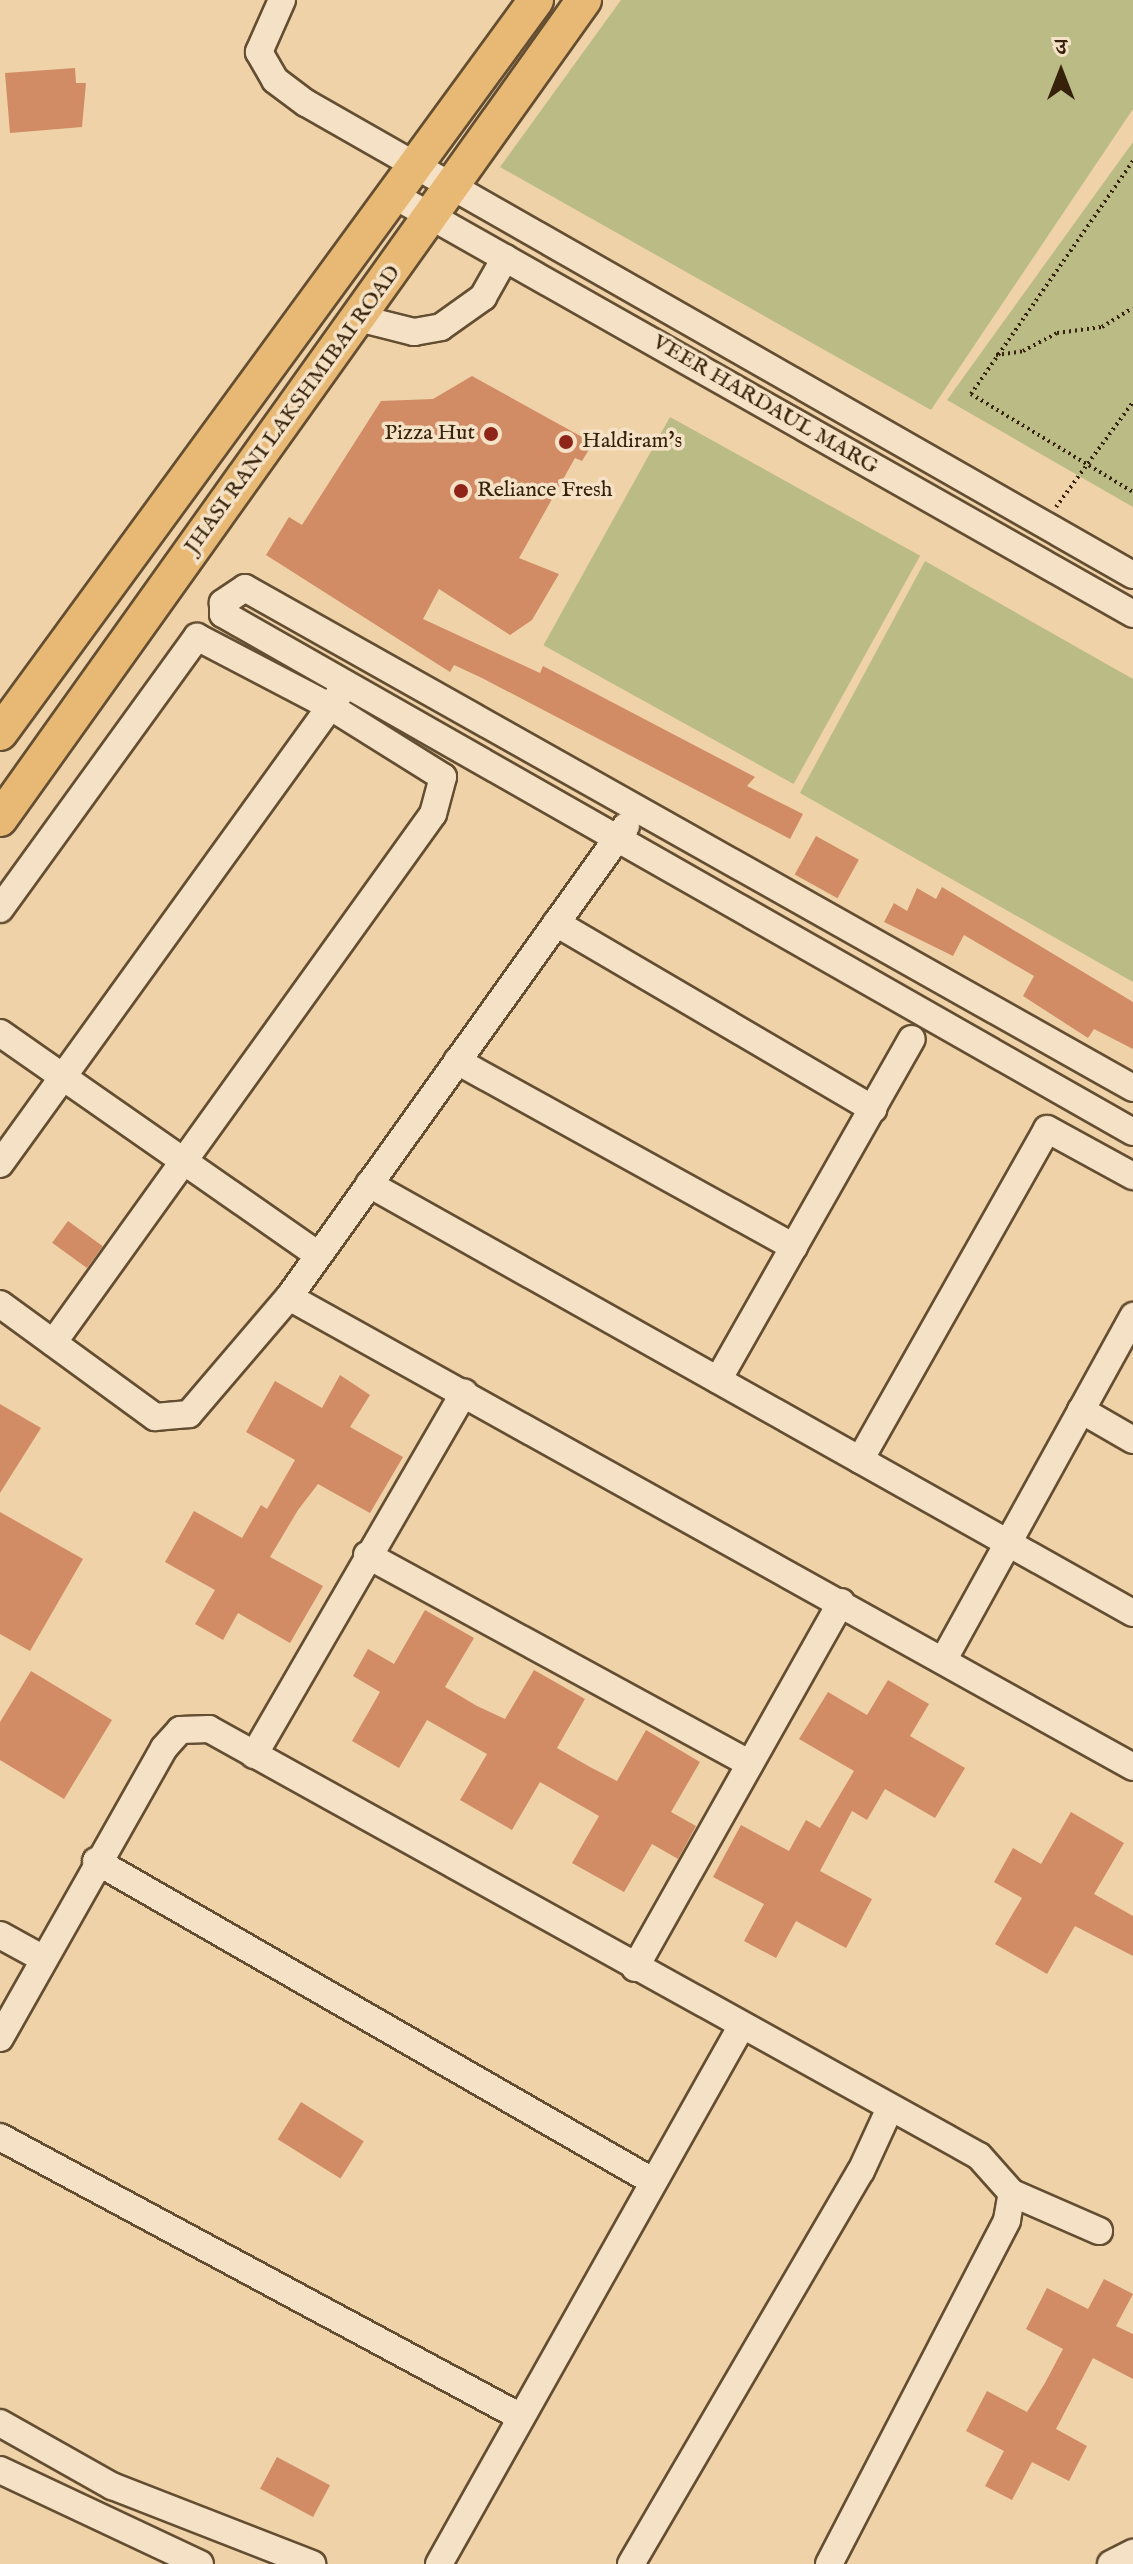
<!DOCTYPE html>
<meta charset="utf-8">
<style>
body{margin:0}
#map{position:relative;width:1133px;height:2564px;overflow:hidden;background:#efd2a8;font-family:"IM FELL English","Noto Serif Devanagari",serif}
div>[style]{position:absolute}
.green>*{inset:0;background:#bbbb86;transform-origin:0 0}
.building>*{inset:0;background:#d18c65;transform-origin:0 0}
.path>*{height:4px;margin-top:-2px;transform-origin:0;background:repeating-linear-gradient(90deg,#36220a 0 2px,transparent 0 6px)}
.roads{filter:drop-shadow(2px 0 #644e32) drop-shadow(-2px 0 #644e32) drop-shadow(0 2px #644e32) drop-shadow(0 -2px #644e32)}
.minor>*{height:26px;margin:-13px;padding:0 13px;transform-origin:13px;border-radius:13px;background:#f5e2c6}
.major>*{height:34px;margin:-17px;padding:0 17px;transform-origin:17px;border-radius:17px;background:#e8b974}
.dots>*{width:22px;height:22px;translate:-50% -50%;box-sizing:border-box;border:4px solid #f5e2c6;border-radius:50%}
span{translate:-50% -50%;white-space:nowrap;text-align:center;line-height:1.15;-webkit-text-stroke:7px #f5e2c6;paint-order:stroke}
.street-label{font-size:22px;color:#36220a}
.poi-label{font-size:22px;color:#36220a}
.right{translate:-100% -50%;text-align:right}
.left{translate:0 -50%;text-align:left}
.north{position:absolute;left:1021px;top:32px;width:80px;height:80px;-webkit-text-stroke:6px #f5e2c6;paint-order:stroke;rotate:0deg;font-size:22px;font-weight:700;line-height:32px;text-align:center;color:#36220a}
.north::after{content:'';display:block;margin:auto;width:28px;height:36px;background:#36220a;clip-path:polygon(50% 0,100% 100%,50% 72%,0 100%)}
</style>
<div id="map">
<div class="green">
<div style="clip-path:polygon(621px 0,1133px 0,1133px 109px,931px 410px,500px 167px)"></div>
<div style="clip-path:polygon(1133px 142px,1133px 507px,947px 400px)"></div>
<div style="left:670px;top:417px;width:286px;height:261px;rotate:29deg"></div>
<div style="clip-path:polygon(925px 561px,1133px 679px,1133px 982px,800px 793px)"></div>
</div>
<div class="building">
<div style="clip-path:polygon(75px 68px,76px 83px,86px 83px,82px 127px,10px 133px,5px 73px)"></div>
<div style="clip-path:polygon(472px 376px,593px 443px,582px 461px,575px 458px,519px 558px,559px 574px,532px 620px,510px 635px,439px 589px,423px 619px,540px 673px,543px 666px,755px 777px,747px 786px,803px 814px,790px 839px,482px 678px,454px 665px,450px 672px,266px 555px,289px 517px,302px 525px,381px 401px,433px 399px)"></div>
<div style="left:816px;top:836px;width:49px;height:44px;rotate:29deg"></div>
<div style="clip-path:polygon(942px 887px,1133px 1002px,1133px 1049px,1094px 1029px,1088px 1038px,1023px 996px,1034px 976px,964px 935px,953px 956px,884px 922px,894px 903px,907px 911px,917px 888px,936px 899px)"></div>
<div style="left:68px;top:1221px;width:43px;height:27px;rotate:36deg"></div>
<div style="clip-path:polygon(340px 1375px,370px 1395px,350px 1427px,403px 1457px,370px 1513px,318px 1484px,298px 1510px,270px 1557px,323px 1586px,290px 1643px,238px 1613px,223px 1640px,195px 1624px,215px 1590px,165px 1562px,194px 1511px,242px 1538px,261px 1505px,267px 1509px,295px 1460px,246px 1432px,275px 1381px,322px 1408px)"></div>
<div style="clip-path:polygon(0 1404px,41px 1428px,0 1493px)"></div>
<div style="clip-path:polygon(0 1512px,83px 1559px,30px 1651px,0 1634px)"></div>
<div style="clip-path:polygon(425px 1610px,474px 1638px,445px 1687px,477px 1706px,505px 1719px,534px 1670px,585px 1699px,557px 1748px,590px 1767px,617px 1781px,646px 1730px,700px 1762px,671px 1812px,696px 1826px,678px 1859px,652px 1844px,624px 1892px,572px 1863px,599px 1816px,540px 1782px,512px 1830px,460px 1800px,487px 1754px,427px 1720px,399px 1768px,352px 1741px,380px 1692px,353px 1676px,368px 1649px,394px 1664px)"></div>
<div style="clip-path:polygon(31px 1671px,112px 1720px,64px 1799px,0 1760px,0 1722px)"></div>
<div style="clip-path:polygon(888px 1680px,929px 1704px,910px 1736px,965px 1768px,935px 1818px,885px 1789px,867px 1820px,852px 1811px,820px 1871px,872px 1899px,846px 1948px,796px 1921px,776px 1958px,744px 1941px,764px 1904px,713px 1877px,741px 1825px,789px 1851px,806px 1820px,820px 1828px,854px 1771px,799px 1739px,828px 1692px,867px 1715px)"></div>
<div style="clip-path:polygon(1071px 1812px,1124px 1843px,1094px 1894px,1133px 1916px,1133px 1956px,1075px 1926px,1047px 1974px,995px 1944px,1022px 1898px,994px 1882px,1013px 1848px,1041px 1864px)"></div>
<div style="left:301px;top:2102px;width:74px;height:44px;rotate:32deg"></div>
<div style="clip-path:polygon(1104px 2279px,1133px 2294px,1116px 2326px,1133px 2334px,1133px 2379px,1093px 2358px,1056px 2429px,1087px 2446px,1069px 2481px,1032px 2462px,1012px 2500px,985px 2486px,1004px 2451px,966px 2431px,987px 2391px,1027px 2412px,1045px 2383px,1063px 2349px,1026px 2329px,1047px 2288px,1088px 2309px)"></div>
<div style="left:277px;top:2457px;width:60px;height:36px;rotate:28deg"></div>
</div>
<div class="path">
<div style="left:1133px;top:161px;width:284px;rotate:124.8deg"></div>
<div style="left:971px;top:394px;width:189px;rotate:31.2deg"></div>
<div style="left:996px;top:355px;width:27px;rotate:-8deg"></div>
<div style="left:1023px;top:351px;width:38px;rotate:-28deg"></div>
<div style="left:1057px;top:333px;width:45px;rotate:-7.6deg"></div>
<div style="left:1102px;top:327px;width:36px;rotate:-32deg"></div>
<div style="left:1056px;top:507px;width:130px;rotate:-53.7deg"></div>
</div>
<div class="roads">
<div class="minor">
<div style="left:282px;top:0;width:57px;rotate:113.9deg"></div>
<div style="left:259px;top:52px;width:32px;rotate:60deg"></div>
<div style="left:275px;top:80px;width:39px;rotate:37deg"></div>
<div style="left:306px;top:103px;width:952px;rotate:29.72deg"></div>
<div style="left:397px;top:197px;width:846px;rotate:29.53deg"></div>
<div style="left:358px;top:318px;width:58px;rotate:14deg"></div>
<div style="left:414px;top:332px;width:27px;rotate:-10deg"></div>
<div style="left:441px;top:327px;width:52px;rotate:-35.5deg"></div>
<div style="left:483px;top:297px;width:45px;rotate:-60.6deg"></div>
<div style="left:0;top:909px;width:336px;rotate:-54.1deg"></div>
<div style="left:197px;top:637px;width:151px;rotate:27.6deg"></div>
<div style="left:331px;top:707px;width:132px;rotate:32deg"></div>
<div style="left:443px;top:777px;width:38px;rotate:105deg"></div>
<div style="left:433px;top:814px;width:651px;rotate:125.69deg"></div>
<div style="left:556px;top:923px;width:368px;rotate:30.4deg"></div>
<div style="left:0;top:1033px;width:388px;rotate:34.9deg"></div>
<div style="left:457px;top:1061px;width:385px;rotate:28.9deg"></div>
<div style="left:1133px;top:1088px;width:1019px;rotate:-150.62deg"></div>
<div style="left:245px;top:588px;width:27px;rotate:146deg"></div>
<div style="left:223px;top:603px;width:11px;rotate:90deg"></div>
<div style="left:223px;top:614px;width:1047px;rotate:29.65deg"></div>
<div style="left:0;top:1164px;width:581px;rotate:-54.18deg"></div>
<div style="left:369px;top:1184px;width:876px;rotate:29.32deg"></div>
<div style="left:289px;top:1297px;width:966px;rotate:29.11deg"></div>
<div style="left:0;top:1304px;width:192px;rotate:36.1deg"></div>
<div style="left:155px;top:1417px;width:34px;rotate:-5deg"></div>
<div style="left:189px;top:1414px;width:154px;rotate:-49.5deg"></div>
<div style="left:289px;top:1297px;width:579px;rotate:-54.42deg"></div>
<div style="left:718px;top:1380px;width:392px;rotate:-60.4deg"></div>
<div style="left:1081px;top:1410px;width:60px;rotate:30deg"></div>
<div style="left:860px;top:1460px;width:380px;rotate:-60.5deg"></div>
<div style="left:1047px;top:1129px;width:98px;rotate:28.7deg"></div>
<div style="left:367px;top:1555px;width:436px;rotate:28.6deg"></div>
<div style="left:944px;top:1659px;width:392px;rotate:-61.1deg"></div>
<div style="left:254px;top:1755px;width:419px;rotate:-59.9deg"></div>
<div style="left:96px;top:1861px;width:642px;rotate:29.92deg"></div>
<div style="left:0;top:1935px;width:46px;rotate:28.8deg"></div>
<div style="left:635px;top:1968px;width:420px;rotate:-60.6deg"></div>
<div style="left:0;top:2038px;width:333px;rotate:-60.5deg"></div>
<div style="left:164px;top:1748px;width:24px;rotate:-48deg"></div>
<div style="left:180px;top:1730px;width:29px;rotate:-2deg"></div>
<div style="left:209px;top:1729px;width:880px;rotate:29.01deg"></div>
<div style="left:979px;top:2156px;width:50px;rotate:48.3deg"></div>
<div style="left:1012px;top:2193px;width:95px;rotate:23.6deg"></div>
<div style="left:0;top:2137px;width:587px;rotate:28.27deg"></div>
<div style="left:0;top:2423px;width:129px;rotate:29.4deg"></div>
<div style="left:112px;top:2486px;width:215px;rotate:21.3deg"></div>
<div style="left:0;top:2470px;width:221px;rotate:25.2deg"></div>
<div style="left:439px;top:2564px;width:616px;rotate:-60.65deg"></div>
<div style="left:631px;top:2564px;width:455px;rotate:-59.7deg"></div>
<div style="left:861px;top:2171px;width:67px;rotate:-65.3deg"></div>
<div style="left:829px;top:2564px;width:387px;rotate:-62.6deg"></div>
<div style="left:1007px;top:2220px;width:27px;rotate:-80deg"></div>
<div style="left:1111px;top:2564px;width:25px;rotate:-27deg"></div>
</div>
<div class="major">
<div style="left:0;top:733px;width:908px;rotate:-53.82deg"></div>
<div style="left:0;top:819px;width:1006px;rotate:-54.51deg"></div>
</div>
</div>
<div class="dots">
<div style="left:491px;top:434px;background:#8f2418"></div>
<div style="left:566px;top:442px;background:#8f2418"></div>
<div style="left:461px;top:491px;background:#8f2418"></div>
</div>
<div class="street-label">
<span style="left:765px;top:405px;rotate:30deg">VEER HARDAUL MARG</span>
<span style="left:293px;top:410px;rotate:-54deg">JHASI RANI LAKSHMIBAI ROAD</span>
</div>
<div class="poi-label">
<span class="right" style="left:475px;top:434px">Pizza Hut</span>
<span class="left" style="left:582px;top:442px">Haldiram's</span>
<span class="left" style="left:477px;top:491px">Reliance Fresh</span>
</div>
<div class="north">उ</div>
</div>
